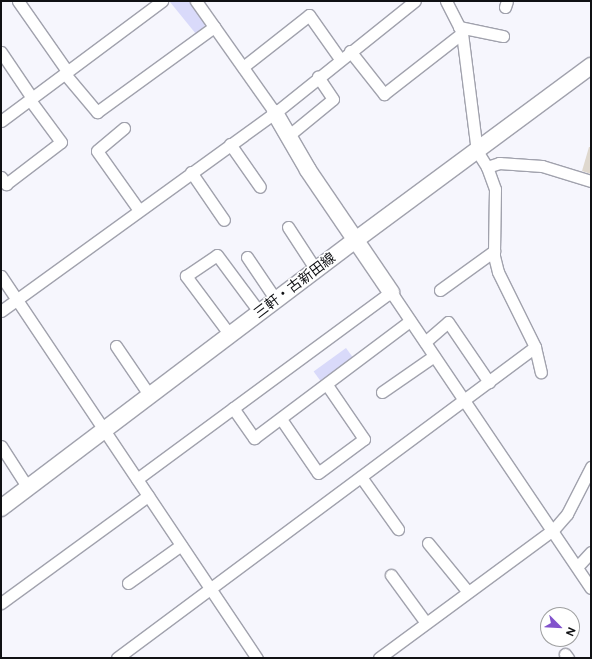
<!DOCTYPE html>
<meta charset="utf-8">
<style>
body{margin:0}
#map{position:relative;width:592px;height:659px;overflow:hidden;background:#f6f6fd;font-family:Figtree,"Noto Sans JP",sans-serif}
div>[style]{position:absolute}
.green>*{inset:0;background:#d9dafa;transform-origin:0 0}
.building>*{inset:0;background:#dfd8ce}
.roads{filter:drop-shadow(1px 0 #a1a2ad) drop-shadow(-1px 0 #a1a2ad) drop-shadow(0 1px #a1a2ad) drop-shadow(0 -1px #a1a2ad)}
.street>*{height:11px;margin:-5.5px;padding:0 5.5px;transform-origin:5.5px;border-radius:5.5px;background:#fff}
.secondary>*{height:16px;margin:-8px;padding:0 8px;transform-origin:8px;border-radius:8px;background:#fff}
span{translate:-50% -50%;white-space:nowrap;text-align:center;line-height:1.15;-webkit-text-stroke:3px #fff;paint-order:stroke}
.street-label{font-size:14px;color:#101114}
.frame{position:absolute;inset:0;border:2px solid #101114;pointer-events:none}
.north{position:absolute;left:540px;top:607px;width:40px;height:40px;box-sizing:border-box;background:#fff;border:1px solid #9fa0a1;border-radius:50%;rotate:114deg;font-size:11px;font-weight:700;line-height:16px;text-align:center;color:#101114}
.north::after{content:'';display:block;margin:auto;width:14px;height:18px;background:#8253cc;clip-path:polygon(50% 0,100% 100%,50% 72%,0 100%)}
</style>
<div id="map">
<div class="green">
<div style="clip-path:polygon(190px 1px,206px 23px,203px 29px,196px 34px,170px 2px)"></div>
<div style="left:346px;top:348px;width:14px;height:40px;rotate:54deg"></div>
</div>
<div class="building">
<div style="clip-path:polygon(589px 147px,591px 147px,591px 174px,582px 171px)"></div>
</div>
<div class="roads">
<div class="street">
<div style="left:18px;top:1px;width:85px;rotate:55deg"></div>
<div style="left:196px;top:1px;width:137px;rotate:54.8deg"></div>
<div style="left:446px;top:1px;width:36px;rotate:63deg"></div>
<div style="left:462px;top:33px;width:119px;rotate:82.8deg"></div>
<div style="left:477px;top:151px;width:19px;rotate:58deg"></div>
<div style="left:487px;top:167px;width:23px;rotate:70deg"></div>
<div style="left:495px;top:189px;width:67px;rotate:90.9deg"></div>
<div style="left:494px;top:256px;width:16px;rotate:76deg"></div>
<div style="left:498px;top:272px;width:84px;rotate:63.7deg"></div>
<div style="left:535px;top:347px;width:26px;rotate:77deg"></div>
<div style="left:505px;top:7px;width:6px;rotate:-72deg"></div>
<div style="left:459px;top:27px;width:45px;rotate:11.6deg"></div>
<div style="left:350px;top:51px;width:55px;rotate:51.7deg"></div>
<div style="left:384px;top:94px;width:99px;rotate:-38deg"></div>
<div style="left:1px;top:52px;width:55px;rotate:56deg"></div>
<div style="left:243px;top:67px;width:84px;rotate:-38.2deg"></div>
<div style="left:309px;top:15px;width:54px;rotate:54.8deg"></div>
<div style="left:65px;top:74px;width:50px;rotate:49.9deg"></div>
<div style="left:97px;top:112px;width:145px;rotate:-36deg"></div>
<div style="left:1px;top:121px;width:201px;rotate:-36.7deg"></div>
<div style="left:124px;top:128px;width:35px;rotate:140deg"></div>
<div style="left:97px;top:151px;width:72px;rotate:54.6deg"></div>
<div style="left:288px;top:136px;width:58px;rotate:-39.4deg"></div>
<div style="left:333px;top:99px;width:27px;rotate:-124deg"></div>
<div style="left:230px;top:144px;width:52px;rotate:55.1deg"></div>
<div style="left:487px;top:167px;width:13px;rotate:-18deg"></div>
<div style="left:499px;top:163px;width:43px;rotate:4deg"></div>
<div style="left:542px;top:166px;width:51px;rotate:17deg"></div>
<div style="left:191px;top:172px;width:58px;rotate:55.5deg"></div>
<div style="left:1px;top:177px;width:9px;rotate:54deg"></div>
<div style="left:6px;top:184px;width:69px;rotate:-37.4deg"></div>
<div style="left:61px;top:142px;width:52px;rotate:-126.4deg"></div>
<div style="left:288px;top:227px;width:51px;rotate:56.9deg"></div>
<div style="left:247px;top:257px;width:52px;rotate:56deg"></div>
<div style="left:1px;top:276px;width:460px;rotate:56.2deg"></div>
<div style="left:440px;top:290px;width:67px;rotate:-35.8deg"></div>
<div style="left:1px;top:311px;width:338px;rotate:-35.9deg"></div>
<div style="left:275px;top:113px;width:179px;rotate:-38.7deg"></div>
<div style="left:230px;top:335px;width:74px;rotate:-126.7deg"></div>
<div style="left:186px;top:276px;width:37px;rotate:-34deg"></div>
<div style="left:217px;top:255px;width:72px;rotate:53.4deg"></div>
<div style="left:425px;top:342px;width:30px;rotate:-41deg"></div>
<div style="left:448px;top:322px;width:73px;rotate:55.7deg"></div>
<div style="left:116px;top:346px;width:60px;rotate:55.8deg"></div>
<div style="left:382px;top:392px;width:63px;rotate:-34.7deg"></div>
<div style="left:233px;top:408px;width:37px;rotate:55deg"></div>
<div style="left:254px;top:438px;width:195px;rotate:-36.9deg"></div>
<div style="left:281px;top:419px;width:65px;rotate:55.6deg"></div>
<div style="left:318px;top:473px;width:57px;rotate:-36.5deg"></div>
<div style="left:364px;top:439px;width:65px;rotate:-124.4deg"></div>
<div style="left:1px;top:446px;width:50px;rotate:57.3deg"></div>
<div style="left:361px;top:477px;width:64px;rotate:54.6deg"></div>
<div style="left:137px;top:479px;width:315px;rotate:-36.4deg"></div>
<div style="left:391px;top:292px;width:357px;rotate:56deg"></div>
<div style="left:428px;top:543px;width:63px;rotate:50.8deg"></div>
<div style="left:578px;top:566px;width:19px;rotate:-47deg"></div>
<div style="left:391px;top:575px;width:59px;rotate:53.9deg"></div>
<div style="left:128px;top:583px;width:65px;rotate:-35.6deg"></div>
<div style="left:1px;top:603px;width:182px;rotate:-36.1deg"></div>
<div style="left:565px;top:654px;width:5px;rotate:53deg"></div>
<div style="left:117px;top:658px;width:521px;rotate:-36.65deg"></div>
<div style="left:379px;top:658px;width:217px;rotate:-36.4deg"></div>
<div style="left:554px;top:529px;width:20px;rotate:-49deg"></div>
<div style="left:567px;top:514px;width:53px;rotate:-62.9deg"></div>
</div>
<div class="secondary">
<div style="left:275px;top:113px;width:66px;rotate:59.9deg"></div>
<div style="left:308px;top:170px;width:148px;rotate:55.8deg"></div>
<div style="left:1px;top:508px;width:446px;rotate:-37.1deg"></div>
<div style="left:357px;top:239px;width:291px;rotate:-36.5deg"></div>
</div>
</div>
<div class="street-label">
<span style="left:295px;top:286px;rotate:-37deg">三軒・古新田線</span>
</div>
<div class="frame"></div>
<div class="north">N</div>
</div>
